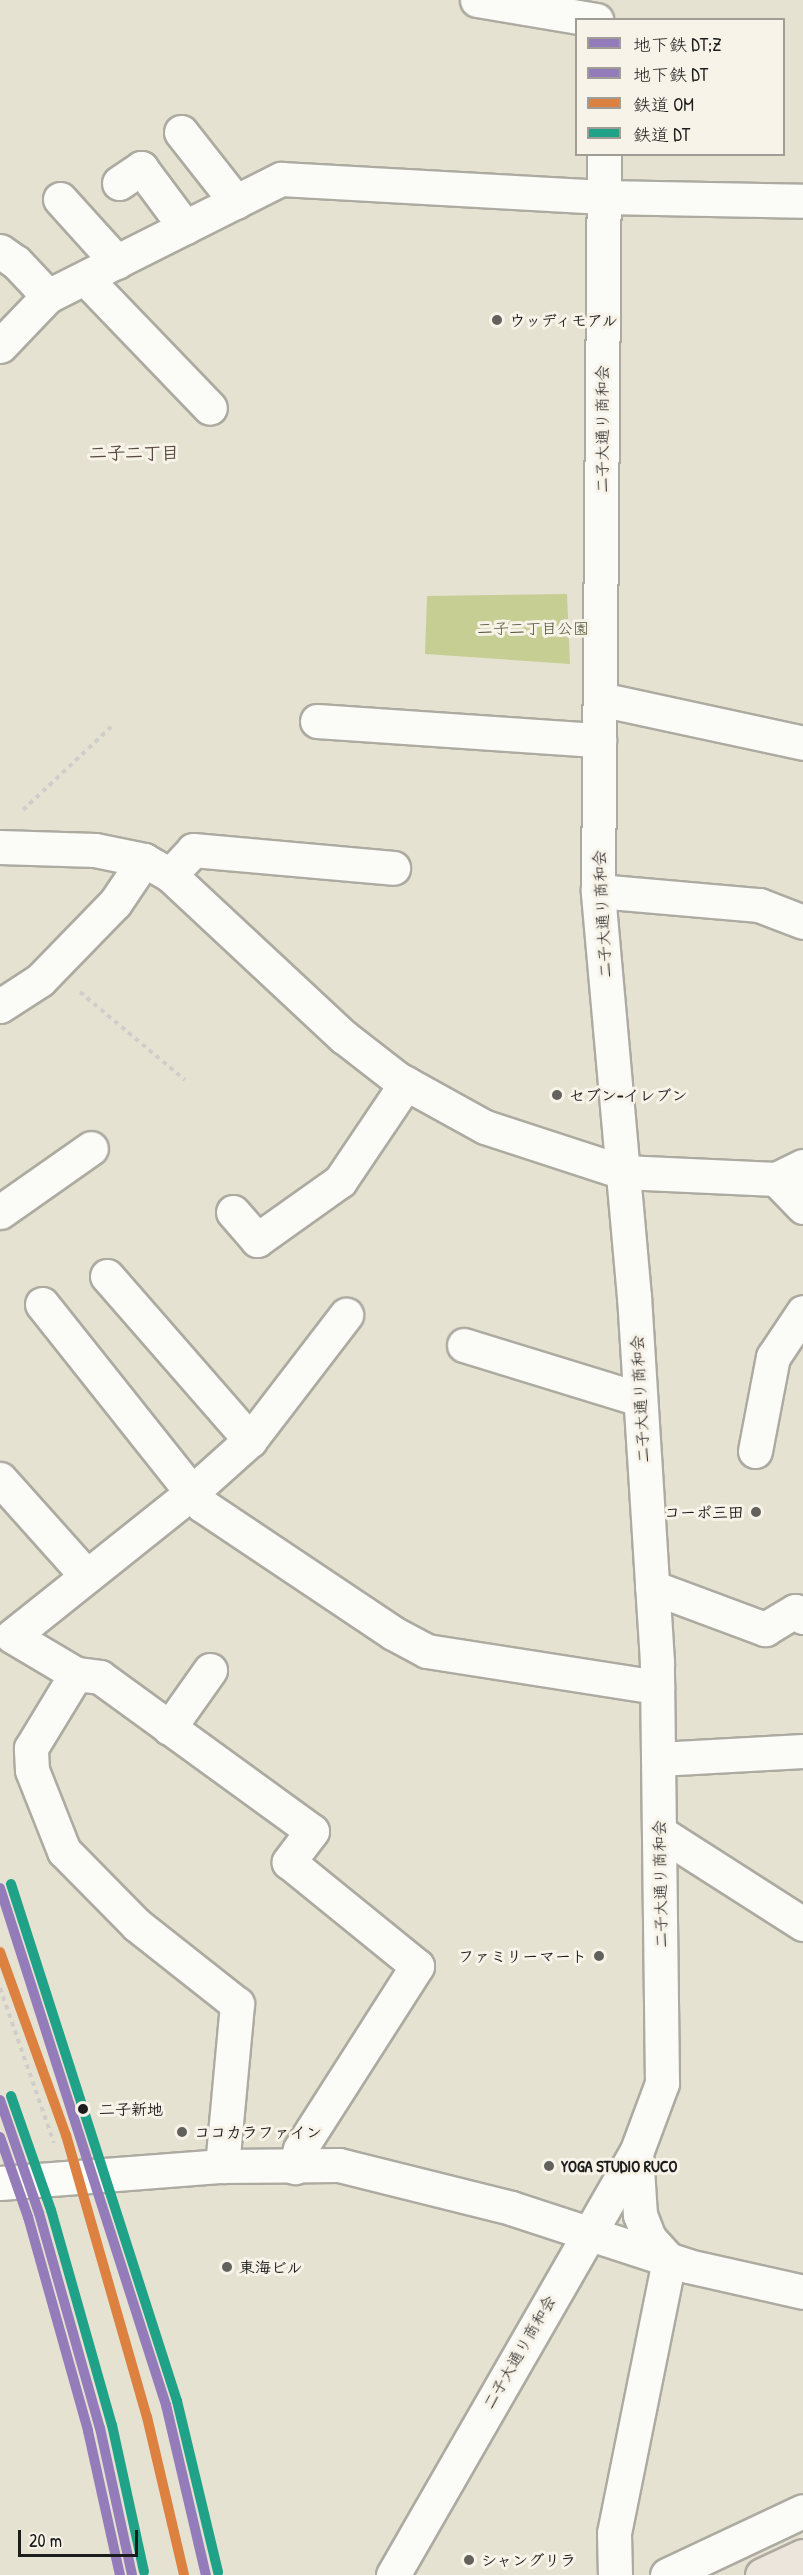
<!DOCTYPE html>
<meta charset="utf-8">
<style>
body{margin:0}
#map{position:relative;width:803px;height:2575px;overflow:hidden;background:#e6e2d2;font-family:"Patrick Hand","Klee One",sans-serif}
div>[style]{position:absolute}
.green>*{inset:0;background:#c7ce94}
.path>*{height:4px;margin-top:-2px;transform-origin:0;background:repeating-linear-gradient(90deg,#d0ceca 0 4.5px,transparent 0 9px)}
.roads{filter:drop-shadow(2px 0 #adaba1) drop-shadow(-2px 0 #adaba1) drop-shadow(0 2px #adaba1) drop-shadow(0 -2px #adaba1)}
.minor>*{height:33px;margin:-16.5px;padding:0 16.5px;transform-origin:16.5px;border-radius:16.5px;background:#fbfbf8}
.highway>*{height:33px;margin:-16.5px;padding:0 16.5px;transform-origin:16.5px;border-radius:16.5px;background:#ece5dc}
.rail-1>*{height:10px;margin:-5px;padding:0 5px;transform-origin:5px;border-radius:5px;background:#dc813f}
.rail-2>*{height:10px;margin:-5px;padding:0 5px;transform-origin:5px;border-radius:5px;background:#20a288}
.metro-1>*{height:10px;margin:-5px;padding:0 5px;transform-origin:5px;border-radius:5px;background:#937cb9}
.metro-2>*{height:10px;margin:-5px;padding:0 5px;transform-origin:5px;border-radius:5px;background:#937cb9}
.dots>*{width:16px;height:16px;translate:-50% -50%;box-sizing:border-box;border:3px solid #f7f3e8;border-radius:50%}
span{translate:-50% -50%;white-space:nowrap;text-align:center;line-height:1.15;-webkit-text-stroke:6px #f7f3e8;paint-order:stroke}
.poi-label{font-size:16px;color:#1c1c1c;font-weight:700}
.left{translate:0 -50%;text-align:left}
.right{translate:-100% -50%;text-align:right}
.street-label{font-size:16px;color:#1c1c1c}
.park-label{font-size:16px;color:#4f5534}
.stop-label{font-size:16px;color:#1c1c1c;font-weight:700}
.neighbourhood-label{font-size:18px;color:#5a4a3f;font-weight:700}
.legend{position:absolute;left:575px;top:18px;width:210px;height:138px;box-sizing:border-box;background:#f7f3e8;border:2px solid #9f9d96;margin:0;padding:8px 10px;list-style:none;font-size:18px;color:#1c1c1c}
.legend li{display:flex;align-items:center;gap:12px;height:30px}
.legend b{width:30px;border:2px solid #9f9d96}
.scale{position:absolute;left:18px;top:2530px;width:120px;height:27px;box-sizing:border-box;border:3px solid #1c1c1c;border-top:0;padding-left:8px;font-size:18px;line-height:21px;white-space:nowrap;color:#1c1c1c;-webkit-text-stroke:4px #f7f3e8;paint-order:stroke}
</style>
<div id="map">
<div class="green">
<div style="clip-path:polygon(567px 594px,570px 664px,425px 654px,427px 596px)"></div>
</div>
<div class="path">
<div style="left:23px;top:810px;width:122px;rotate:-43.3deg"></div>
<div style="left:80px;top:992px;width:137px;rotate:40deg"></div>
<div style="left:0;top:1988px;width:164px;rotate:70.8deg"></div>
</div>
<div class="roads">
<div class="minor">
<div style="left:477px;top:0;width:121px;rotate:9.5deg"></div>
<div style="left:181px;top:132px;width:89px;rotate:51.8deg"></div>
<div style="left:119px;top:183px;width:27px;rotate:-34deg"></div>
<div style="left:141px;top:168px;width:74px;rotate:53.3deg"></div>
<div style="left:60px;top:199px;width:85px;rotate:47.9deg"></div>
<div style="left:0;top:251px;width:19px;rotate:35deg"></div>
<div style="left:16px;top:262px;width:47px;rotate:46.7deg"></div>
<div style="left:85px;top:278px;width:180px;rotate:46.1deg"></div>
<div style="left:0;top:346px;width:69px;rotate:-46.2deg"></div>
<div style="left:48px;top:296px;width:261px;rotate:-26.7deg"></div>
<div style="left:281px;top:179px;width:323px;rotate:3.2deg"></div>
<div style="left:603px;top:197px;width:200px;rotate:1.1deg"></div>
<div style="left:600px;top:699px;width:208px;rotate:12.2deg"></div>
<div style="left:317px;top:721px;width:283px;rotate:3.9deg"></div>
<div style="left:0;top:847px;width:95px;rotate:1.8deg"></div>
<div style="left:95px;top:850px;width:50px;rotate:11.5deg"></div>
<div style="left:144px;top:860px;width:30px;rotate:30deg"></div>
<div style="left:170px;top:875px;width:238px;rotate:43deg"></div>
<div style="left:344px;top:1037px;width:68px;rotate:37.9deg"></div>
<div style="left:398px;top:1079px;width:99px;rotate:28.9deg"></div>
<div style="left:485px;top:1127px;width:145px;rotate:18.1deg"></div>
<div style="left:623px;top:1172px;width:153px;rotate:2.6deg"></div>
<div style="left:776px;top:1179px;width:30px;rotate:-26deg"></div>
<div style="left:170px;top:875px;width:34px;rotate:-47deg"></div>
<div style="left:193px;top:850px;width:201px;rotate:5.1deg"></div>
<div style="left:598px;top:891px;width:162px;rotate:5deg"></div>
<div style="left:759px;top:905px;width:47px;rotate:21.1deg"></div>
<div style="left:0;top:1006px;width:48px;rotate:-33deg"></div>
<div style="left:40px;top:980px;width:107px;rotate:-45.8deg"></div>
<div style="left:115px;top:903px;width:52px;rotate:-56deg"></div>
<div style="left:776px;top:1179px;width:39px;rotate:46deg"></div>
<div style="left:0;top:1212px;width:111px;rotate:-35.1deg"></div>
<div style="left:233px;top:1212px;width:37px;rotate:49deg"></div>
<div style="left:257px;top:1240px;width:102px;rotate:-35.4deg"></div>
<div style="left:340px;top:1181px;width:118px;rotate:-56deg"></div>
<div style="left:107px;top:1276px;width:218px;rotate:48.9deg"></div>
<div style="left:42px;top:1304px;width:257px;rotate:51.5deg"></div>
<div style="left:202px;top:1505px;width:230px;rotate:33.8deg"></div>
<div style="left:393px;top:1633px;width:38px;rotate:28deg"></div>
<div style="left:427px;top:1651px;width:233px;rotate:8.9deg"></div>
<div style="left:464px;top:1345px;width:184px;rotate:17.1deg"></div>
<div style="left:755px;top:1451px;width:96px;rotate:-79.2deg"></div>
<div style="left:773px;top:1357px;width:54px;rotate:-56.3deg"></div>
<div style="left:0;top:1479px;width:127px;rotate:48.2deg"></div>
<div style="left:652px;top:1587px;width:121px;rotate:20.4deg"></div>
<div style="left:765px;top:1629px;width:35px;rotate:-31deg"></div>
<div style="left:795px;top:1611px;width:10px;rotate:37deg"></div>
<div style="left:76px;top:1674px;width:24px;rotate:7deg"></div>
<div style="left:100px;top:1677px;width:262px;rotate:36deg"></div>
<div style="left:312px;top:1831px;width:39px;rotate:127deg"></div>
<div style="left:289px;top:1862px;width:165px;rotate:39.1deg"></div>
<div style="left:417px;top:1966px;width:217px;rotate:122.6deg"></div>
<div style="left:300px;top:2149px;width:19px;rotate:106deg"></div>
<div style="left:169px;top:1728px;width:71px;rotate:-54.7deg"></div>
<div style="left:658px;top:1759px;width:145px;rotate:-3.2deg"></div>
<div style="left:659px;top:1832px;width:171px;rotate:32.6deg"></div>
<div style="left:222px;top:2166px;width:163px;rotate:-84.7deg"></div>
<div style="left:237px;top:2004px;width:127px;rotate:-141.7deg"></div>
<div style="left:137px;top:1925px;width:104px;rotate:-134.6deg"></div>
<div style="left:64px;top:1851px;width:87px;rotate:-111.6deg"></div>
<div style="left:32px;top:1770px;width:22px;rotate:-93deg"></div>
<div style="left:31px;top:1748px;width:87px;rotate:-58.7deg"></div>
<div style="left:76px;top:1674px;width:74px;rotate:-149.3deg"></div>
<div style="left:12px;top:1636px;width:229px;rotate:-38.6deg"></div>
<div style="left:191px;top:1493px;width:79px;rotate:-41.9deg"></div>
<div style="left:250px;top:1440px;width:158px;rotate:-52.5deg"></div>
<div style="left:0;top:2183px;width:223px;rotate:-4.4deg"></div>
<div style="left:222px;top:2166px;width:117px;rotate:-0.5deg"></div>
<div style="left:339px;top:2165px;width:177px;rotate:14deg"></div>
<div style="left:511px;top:2208px;width:186px;rotate:18.1deg"></div>
<div style="left:688px;top:2266px;width:118px;rotate:12.7deg"></div>
<div style="left:393px;top:2575px;width:487px;rotate:-60.1deg"></div>
<div style="left:636px;top:2153px;width:75px;rotate:-69.6deg"></div>
<div style="left:662px;top:2083px;width:421px;rotate:-90.7deg"></div>
<div style="left:657px;top:1662px;width:366px;rotate:-93.6deg"></div>
<div style="left:634px;top:1297px;width:408px;rotate:-95.1deg"></div>
<div style="left:598px;top:891px;width:737px;rotate:-89.53deg"></div>
<div style="left:615px;top:2575px;width:42px;rotate:-91.4deg"></div>
<div style="left:614px;top:2533px;width:278px;rotate:-78.6deg"></div>
<div style="left:669px;top:2260px;width:30px;rotate:-132deg"></div>
<div style="left:649px;top:2238px;width:25px;rotate:-111deg"></div>
<div style="left:640px;top:2215px;width:62px;rotate:-93.7deg"></div>
<div style="left:667px;top:2575px;width:150px;rotate:-25.2deg"></div>
</div>
<div class="highway">
<div style="left:762px;top:2575px;width:45px;rotate:-24.9deg"></div>
</div>
</div>
<div class="rail-1">
<div style="left:0;top:1952px;width:195px;rotate:70.2deg"></div>
<div style="left:66px;top:2135px;width:293px;rotate:74deg"></div>
<div style="left:147px;top:2417px;width:162px;rotate:76.8deg"></div>
</div>
<div class="rail-2">
<div style="left:11px;top:1884px;width:543px;rotate:72.2deg"></div>
<div style="left:177px;top:2401px;width:176px;rotate:76.5deg"></div>
<div style="left:11px;top:2096px;width:121px;rotate:70.7deg"></div>
<div style="left:51px;top:2210px;width:223px;rotate:74.2deg"></div>
<div style="left:112px;top:2425px;width:150px;rotate:77.7deg"></div>
</div>
<div class="metro-1">
<div style="left:0;top:1888px;width:543px;rotate:72.2deg"></div>
<div style="left:166px;top:2405px;width:175px;rotate:76.8deg"></div>
<div style="left:0;top:2100px;width:120px;rotate:71deg"></div>
<div style="left:39px;top:2213px;width:223px;rotate:74.2deg"></div>
<div style="left:100px;top:2428px;width:150px;rotate:77.7deg"></div>
</div>
<div class="metro-2">
<div style="left:0;top:2137px;width:85px;rotate:70.7deg"></div>
<div style="left:28px;top:2217px;width:222px;rotate:74.3deg"></div>
<div style="left:88px;top:2431px;width:148px;rotate:77.5deg"></div>
</div>
<div class="dots">
<div style="left:497px;top:320px;background:#63615c"></div>
<div style="left:557px;top:1095px;background:#63615c"></div>
<div style="left:756px;top:1512px;background:#63615c"></div>
<div style="left:599px;top:1956px;background:#63615c"></div>
<div style="left:83px;top:2109px;background:#1c1c1c"></div>
<div style="left:182px;top:2132px;background:#63615c"></div>
<div style="left:549px;top:2166px;background:#63615c"></div>
<div style="left:227px;top:2267px;background:#63615c"></div>
<div style="left:469px;top:2560px;background:#63615c"></div>
</div>
<div class="poi-label">
<span class="left" style="left:509px;top:320px">ウッディモアル</span>
<span class="left" style="left:569px;top:1095px">セブン-イレブン</span>
<span class="right" style="left:744px;top:1512px">コーポ三田</span>
<span class="right" style="left:587px;top:1956px">ファミリーマート</span>
<span class="left" style="left:194px;top:2132px">ココカラファイン</span>
<span class="left" style="left:561px;top:2166px">YOGA STUDIO RUCO</span>
<span class="left" style="left:239px;top:2267px">東海ビル</span>
<span class="left" style="left:481px;top:2560px">シャングリラ</span>
</div>
<div class="street-label">
<span style="left:602px;top:429px;rotate:-90deg">二子大通り商和会</span>
<span style="left:602px;top:914px;rotate:-93deg">二子大通り商和会</span>
<span style="left:640px;top:1399px;rotate:-93deg">二子大通り商和会</span>
<span style="left:660px;top:1884px;rotate:-91deg">二子大通り商和会</span>
<span style="left:519px;top:2352px;rotate:-60deg">二子大通り商和会</span>
</div>
<div class="park-label">
<span style="left:533px;top:628px">二子二丁目公園</span>
</div>
<div class="stop-label">
<span class="left" style="left:99px;top:2109px">二子新地</span>
</div>
<div class="neighbourhood-label">
<span style="left:134px;top:453px">二子二丁目</span>
</div>
<ul class="legend">
<li><b style="height:8px;background:#937cb9"></b>地下鉄 DT;Z</li>
<li><b style="height:8px;background:#937cb9"></b>地下鉄 DT</li>
<li><b style="height:8px;background:#dc813f"></b>鉄道 OM</li>
<li><b style="height:8px;background:#20a288"></b>鉄道 DT</li>
</ul>
<div class="scale">20 m</div>
</div>
